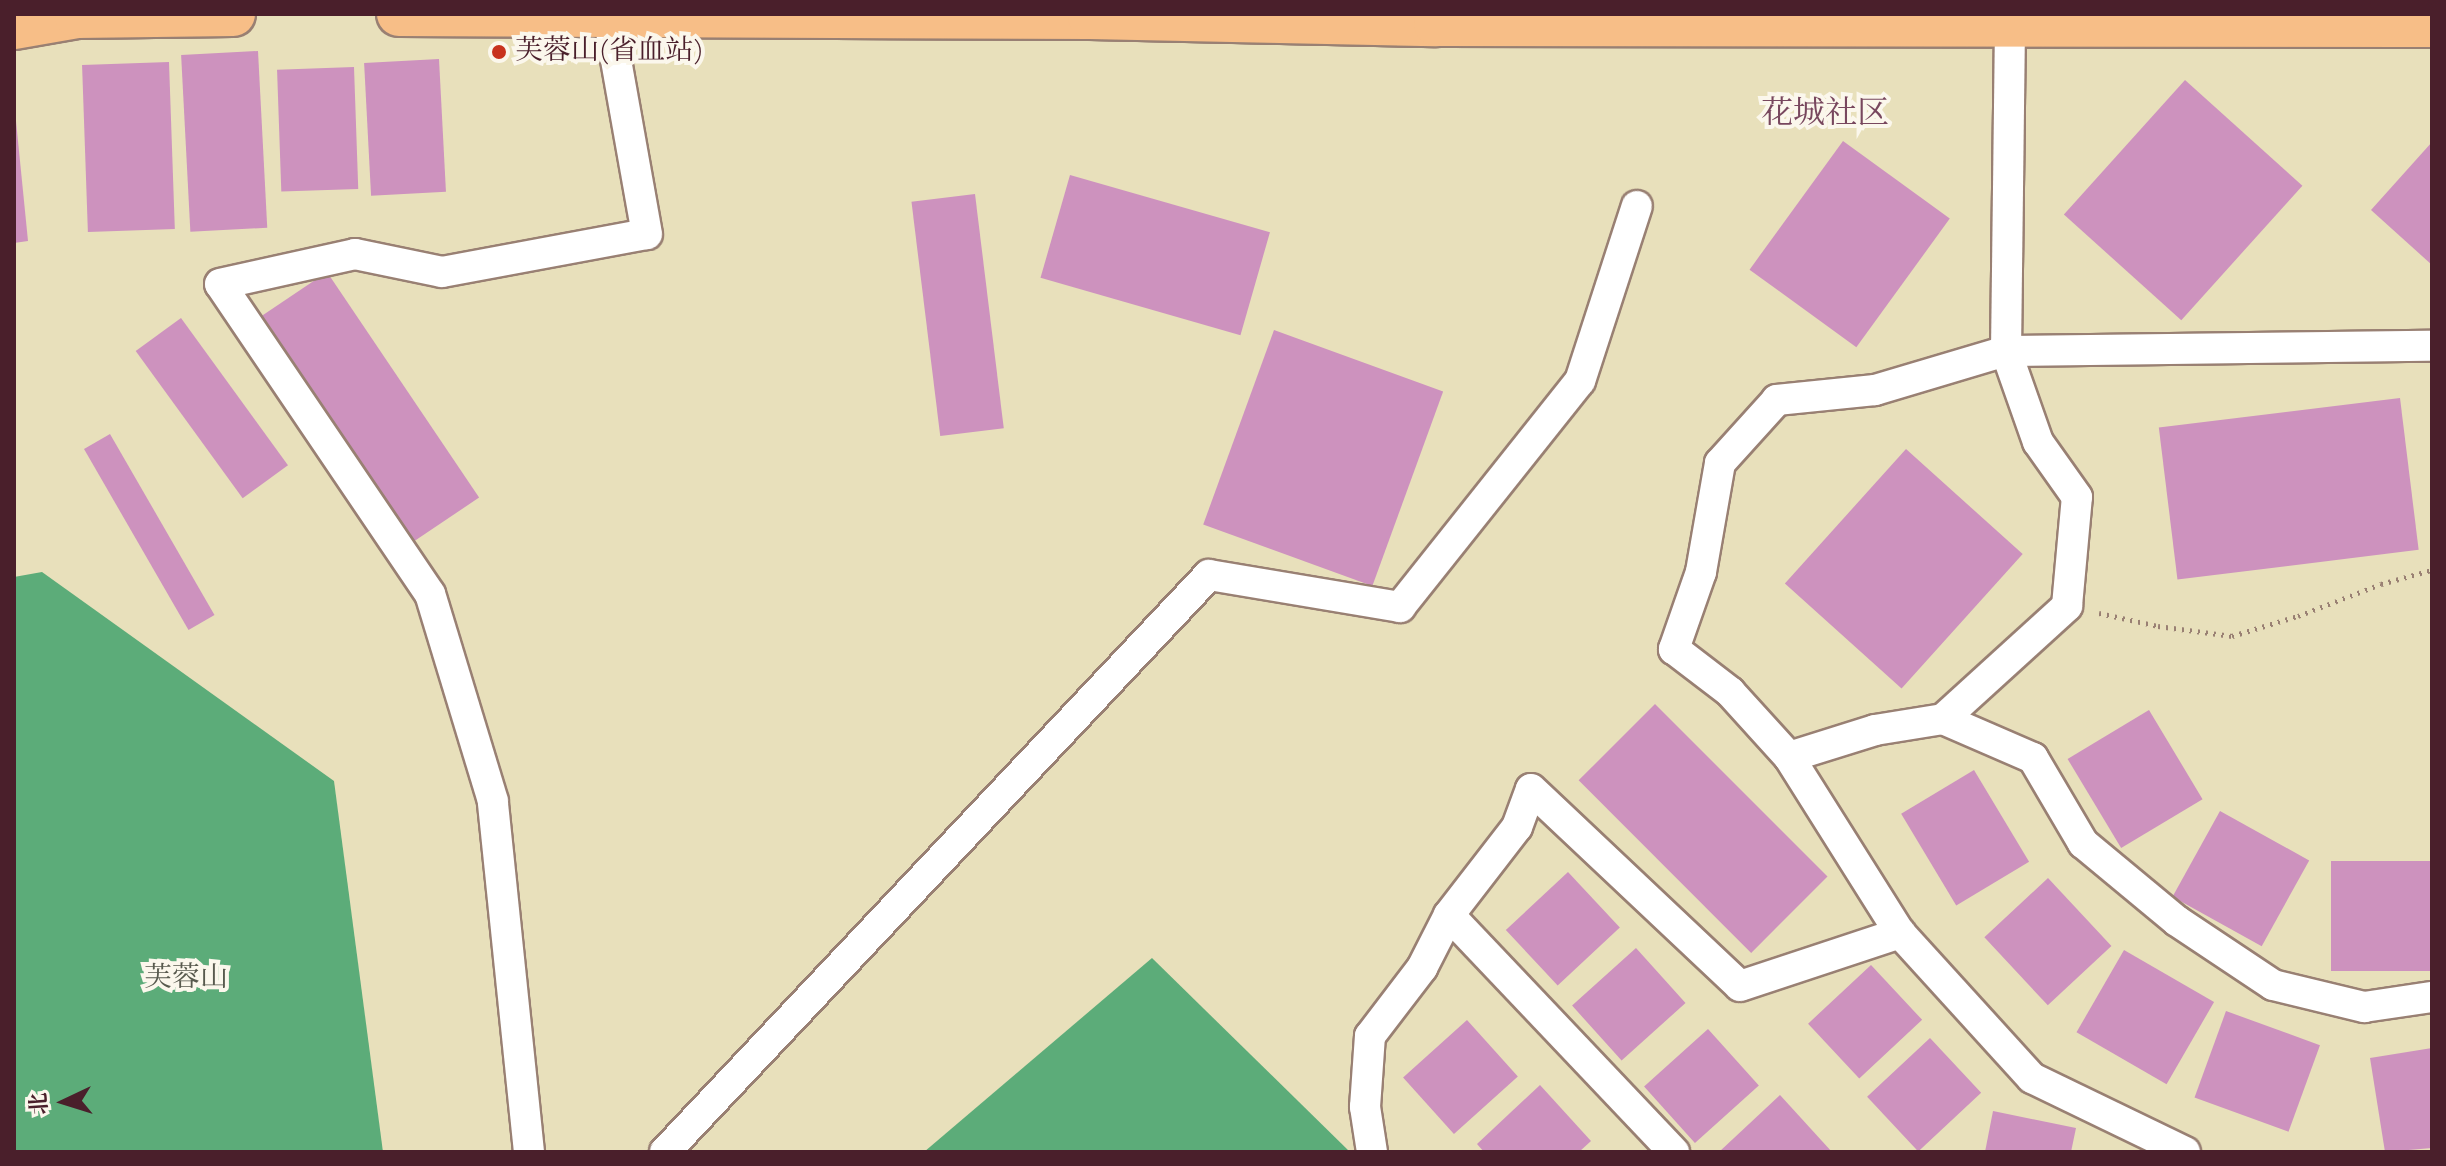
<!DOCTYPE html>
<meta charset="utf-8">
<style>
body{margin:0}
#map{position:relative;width:2446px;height:1166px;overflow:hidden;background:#e8e0bb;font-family:"Old Standard TT","Noto Serif SC",serif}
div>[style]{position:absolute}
.forest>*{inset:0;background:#5cac79}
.building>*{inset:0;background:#cd92be;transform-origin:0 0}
.path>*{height:5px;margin-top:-2.5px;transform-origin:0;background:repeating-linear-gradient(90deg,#998073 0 2px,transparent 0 8px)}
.roads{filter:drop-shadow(2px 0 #998073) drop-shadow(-2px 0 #998073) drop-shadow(0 2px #998073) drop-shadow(0 -2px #998073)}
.street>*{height:30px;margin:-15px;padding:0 15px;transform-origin:15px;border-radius:15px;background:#fff}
.primary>*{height:44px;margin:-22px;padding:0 22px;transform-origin:22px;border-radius:22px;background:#f7be87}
.dots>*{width:22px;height:22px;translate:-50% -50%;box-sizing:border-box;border:4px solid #fbf7ec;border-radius:50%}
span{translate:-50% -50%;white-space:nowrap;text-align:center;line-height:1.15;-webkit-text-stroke:8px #fbf7ec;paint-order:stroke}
.poi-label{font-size:28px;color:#4a1f2b}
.left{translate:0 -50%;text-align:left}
.park-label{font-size:28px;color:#585a4e}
.quarter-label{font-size:32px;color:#78475e}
.frame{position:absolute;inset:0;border:16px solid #4a1f2b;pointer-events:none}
.north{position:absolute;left:24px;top:1062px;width:80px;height:80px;-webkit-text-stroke:6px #fbf7ec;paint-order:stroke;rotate:266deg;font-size:22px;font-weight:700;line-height:32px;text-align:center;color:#4a1f2b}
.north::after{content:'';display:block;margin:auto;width:28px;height:36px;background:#4a1f2b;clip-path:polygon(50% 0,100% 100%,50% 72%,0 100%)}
</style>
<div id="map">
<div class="forest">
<div style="clip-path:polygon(42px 572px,334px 781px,383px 1152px,14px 1152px,14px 577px)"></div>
<div style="clip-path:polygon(1152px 958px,1350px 1152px,924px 1152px)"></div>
</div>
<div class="building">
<div style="left:258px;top:51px;width:177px;height:77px;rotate:87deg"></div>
<div style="left:439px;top:59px;width:133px;height:75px;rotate:87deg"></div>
<div style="left:169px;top:62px;width:167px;height:87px;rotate:88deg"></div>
<div style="left:354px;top:67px;width:122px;height:77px;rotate:88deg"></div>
<div style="left:2185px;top:80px;width:158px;height:181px;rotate:42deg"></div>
<div style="clip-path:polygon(14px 101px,28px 241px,14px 243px)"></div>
<div style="left:1843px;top:141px;width:132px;height:159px;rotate:36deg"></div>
<div style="clip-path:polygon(2432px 142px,2432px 265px,2371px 210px)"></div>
<div style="left:1070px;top:175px;width:208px;height:107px;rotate:16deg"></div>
<div style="left:975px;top:194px;width:236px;height:64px;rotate:83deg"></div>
<div style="left:327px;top:272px;width:272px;height:78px;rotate:56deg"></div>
<div style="left:181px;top:318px;width:182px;height:56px;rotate:54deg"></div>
<div style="left:1274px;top:330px;width:180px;height:207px;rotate:20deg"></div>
<div style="left:2400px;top:398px;width:153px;height:243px;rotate:83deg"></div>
<div style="left:110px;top:434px;width:209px;height:30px;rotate:60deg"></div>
<div style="left:1906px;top:449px;width:157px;height:181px;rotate:42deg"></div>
<div style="left:1655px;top:704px;width:244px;height:108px;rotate:45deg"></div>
<div style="left:2149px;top:710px;width:104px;height:95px;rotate:59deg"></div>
<div style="left:1974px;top:770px;width:107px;height:85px;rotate:59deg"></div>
<div style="left:2220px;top:811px;width:102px;height:98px;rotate:29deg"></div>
<div style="left:2432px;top:861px;width:110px;height:101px;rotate:90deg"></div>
<div style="left:1568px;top:872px;width:76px;height:85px;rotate:47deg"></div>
<div style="left:2048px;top:878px;width:93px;height:87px;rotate:47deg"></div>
<div style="left:1636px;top:948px;width:74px;height:86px;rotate:48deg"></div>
<div style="left:2124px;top:950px;width:104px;height:95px;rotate:30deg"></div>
<div style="left:1871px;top:965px;width:75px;height:86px;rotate:47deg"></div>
<div style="left:2226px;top:1011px;width:100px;height:92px;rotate:20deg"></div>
<div style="left:1467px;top:1020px;width:76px;height:86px;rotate:48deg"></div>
<div style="left:1708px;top:1029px;width:76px;height:86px;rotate:48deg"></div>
<div style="left:1930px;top:1038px;width:75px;height:86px;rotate:47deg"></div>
<div style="clip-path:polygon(2432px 1048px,2432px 1148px,2385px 1152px,2370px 1058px)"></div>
<div style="clip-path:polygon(1540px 1085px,1591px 1141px,1579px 1152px,1484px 1152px,1477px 1144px)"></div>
<div style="clip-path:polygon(1780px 1095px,1832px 1152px,1719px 1152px)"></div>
<div style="clip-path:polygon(1993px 1111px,2076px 1128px,2071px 1152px,1985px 1152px)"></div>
</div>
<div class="path">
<div style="left:2099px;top:613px;width:60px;rotate:12.4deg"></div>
<div style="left:2158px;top:626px;width:75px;rotate:7.7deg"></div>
<div style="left:2232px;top:636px;width:69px;rotate:-16.9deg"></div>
<div style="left:2298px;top:616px;width:89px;rotate:-21.1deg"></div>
<div style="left:2381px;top:584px;width:53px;rotate:-15.4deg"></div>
</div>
<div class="roads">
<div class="street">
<div style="left:2010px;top:25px;width:326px;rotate:90.7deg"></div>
<div style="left:2006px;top:351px;width:426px;rotate:-0.7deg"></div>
<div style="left:1943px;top:719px;width:168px;rotate:-42.3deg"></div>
<div style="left:2067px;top:606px;width:109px;rotate:-84.8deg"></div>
<div style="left:2077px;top:497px;width:67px;rotate:-125.3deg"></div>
<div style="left:2038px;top:442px;width:96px;rotate:-109.4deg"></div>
<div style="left:2006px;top:351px;width:137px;rotate:163.4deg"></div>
<div style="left:1875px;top:390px;width:99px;rotate:174.2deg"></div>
<div style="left:1777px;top:400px;width:85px;rotate:132.1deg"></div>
<div style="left:1720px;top:463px;width:111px;rotate:99.9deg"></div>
<div style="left:1701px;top:572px;width:82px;rotate:109.3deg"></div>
<div style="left:1674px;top:649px;width:71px;rotate:37.5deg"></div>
<div style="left:1730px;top:692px;width:88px;rotate:47.8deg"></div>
<div style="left:1789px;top:757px;width:208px;rotate:57.8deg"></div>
<div style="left:1900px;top:933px;width:196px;rotate:47.7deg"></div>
<div style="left:2032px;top:1078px;width:170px;rotate:25.8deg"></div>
<div style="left:1789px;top:757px;width:90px;rotate:-17.4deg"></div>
<div style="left:1875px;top:730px;width:69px;rotate:-9.2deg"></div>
<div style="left:1943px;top:719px;width:98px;rotate:23.4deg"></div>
<div style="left:2033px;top:758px;width:99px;rotate:59.5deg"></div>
<div style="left:2083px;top:843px;width:122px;rotate:39.7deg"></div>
<div style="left:2177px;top:921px;width:115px;rotate:33.7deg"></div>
<div style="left:2273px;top:985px;width:94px;rotate:13.6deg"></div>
<div style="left:2364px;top:1007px;width:69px;rotate:-8.4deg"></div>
<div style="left:1449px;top:915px;width:327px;rotate:46.5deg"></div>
<div style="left:529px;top:1152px;width:353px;rotate:-95.9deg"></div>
<div style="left:493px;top:801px;width:216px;rotate:-106.9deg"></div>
<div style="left:430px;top:594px;width:374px;rotate:-124.1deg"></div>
<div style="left:220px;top:284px;width:138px;rotate:-12.5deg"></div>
<div style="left:355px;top:254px;width:89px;rotate:11.7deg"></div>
<div style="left:442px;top:272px;width:208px;rotate:-10.5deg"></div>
<div style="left:647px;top:234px;width:222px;rotate:-100.1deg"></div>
<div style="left:665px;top:1152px;width:793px;rotate:-46.69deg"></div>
<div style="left:1209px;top:575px;width:194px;rotate:9.5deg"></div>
<div style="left:1400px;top:607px;width:289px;rotate:-51.5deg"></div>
<div style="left:1580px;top:381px;width:184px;rotate:-72deg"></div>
<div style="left:1372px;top:1152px;width:46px;rotate:-98.8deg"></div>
<div style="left:1365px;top:1107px;width:71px;rotate:-86deg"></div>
<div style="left:1370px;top:1036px;width:86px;rotate:-52.6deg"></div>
<div style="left:1422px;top:968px;width:59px;rotate:-63deg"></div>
<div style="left:1449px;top:915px;width:111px;rotate:-52.3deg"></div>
<div style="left:1517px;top:827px;width:40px;rotate:-69.8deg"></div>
<div style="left:1531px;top:789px;width:287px;rotate:43.3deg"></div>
<div style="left:1740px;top:986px;width:169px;rotate:-18.3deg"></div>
</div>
<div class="primary">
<div style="left:399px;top:14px;width:691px;rotate:0.25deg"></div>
<div style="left:1090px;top:17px;width:346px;rotate:1.2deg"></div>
<div style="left:1436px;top:24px;width:996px;rotate:0.06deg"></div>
<div style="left:14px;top:27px;width:64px;rotate:-9.9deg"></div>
<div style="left:77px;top:16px;width:156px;rotate:-0.7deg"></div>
</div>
</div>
<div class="dots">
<div style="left:499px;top:52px;background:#c8321e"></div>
</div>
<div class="poi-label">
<span class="left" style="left:515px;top:52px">芙蓉山(省血站)</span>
</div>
<div class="park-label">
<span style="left:186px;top:979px">芙蓉山</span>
</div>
<div class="quarter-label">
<span style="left:1825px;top:115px">花城社区</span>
</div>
<div class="frame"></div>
<div class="north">北</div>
</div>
